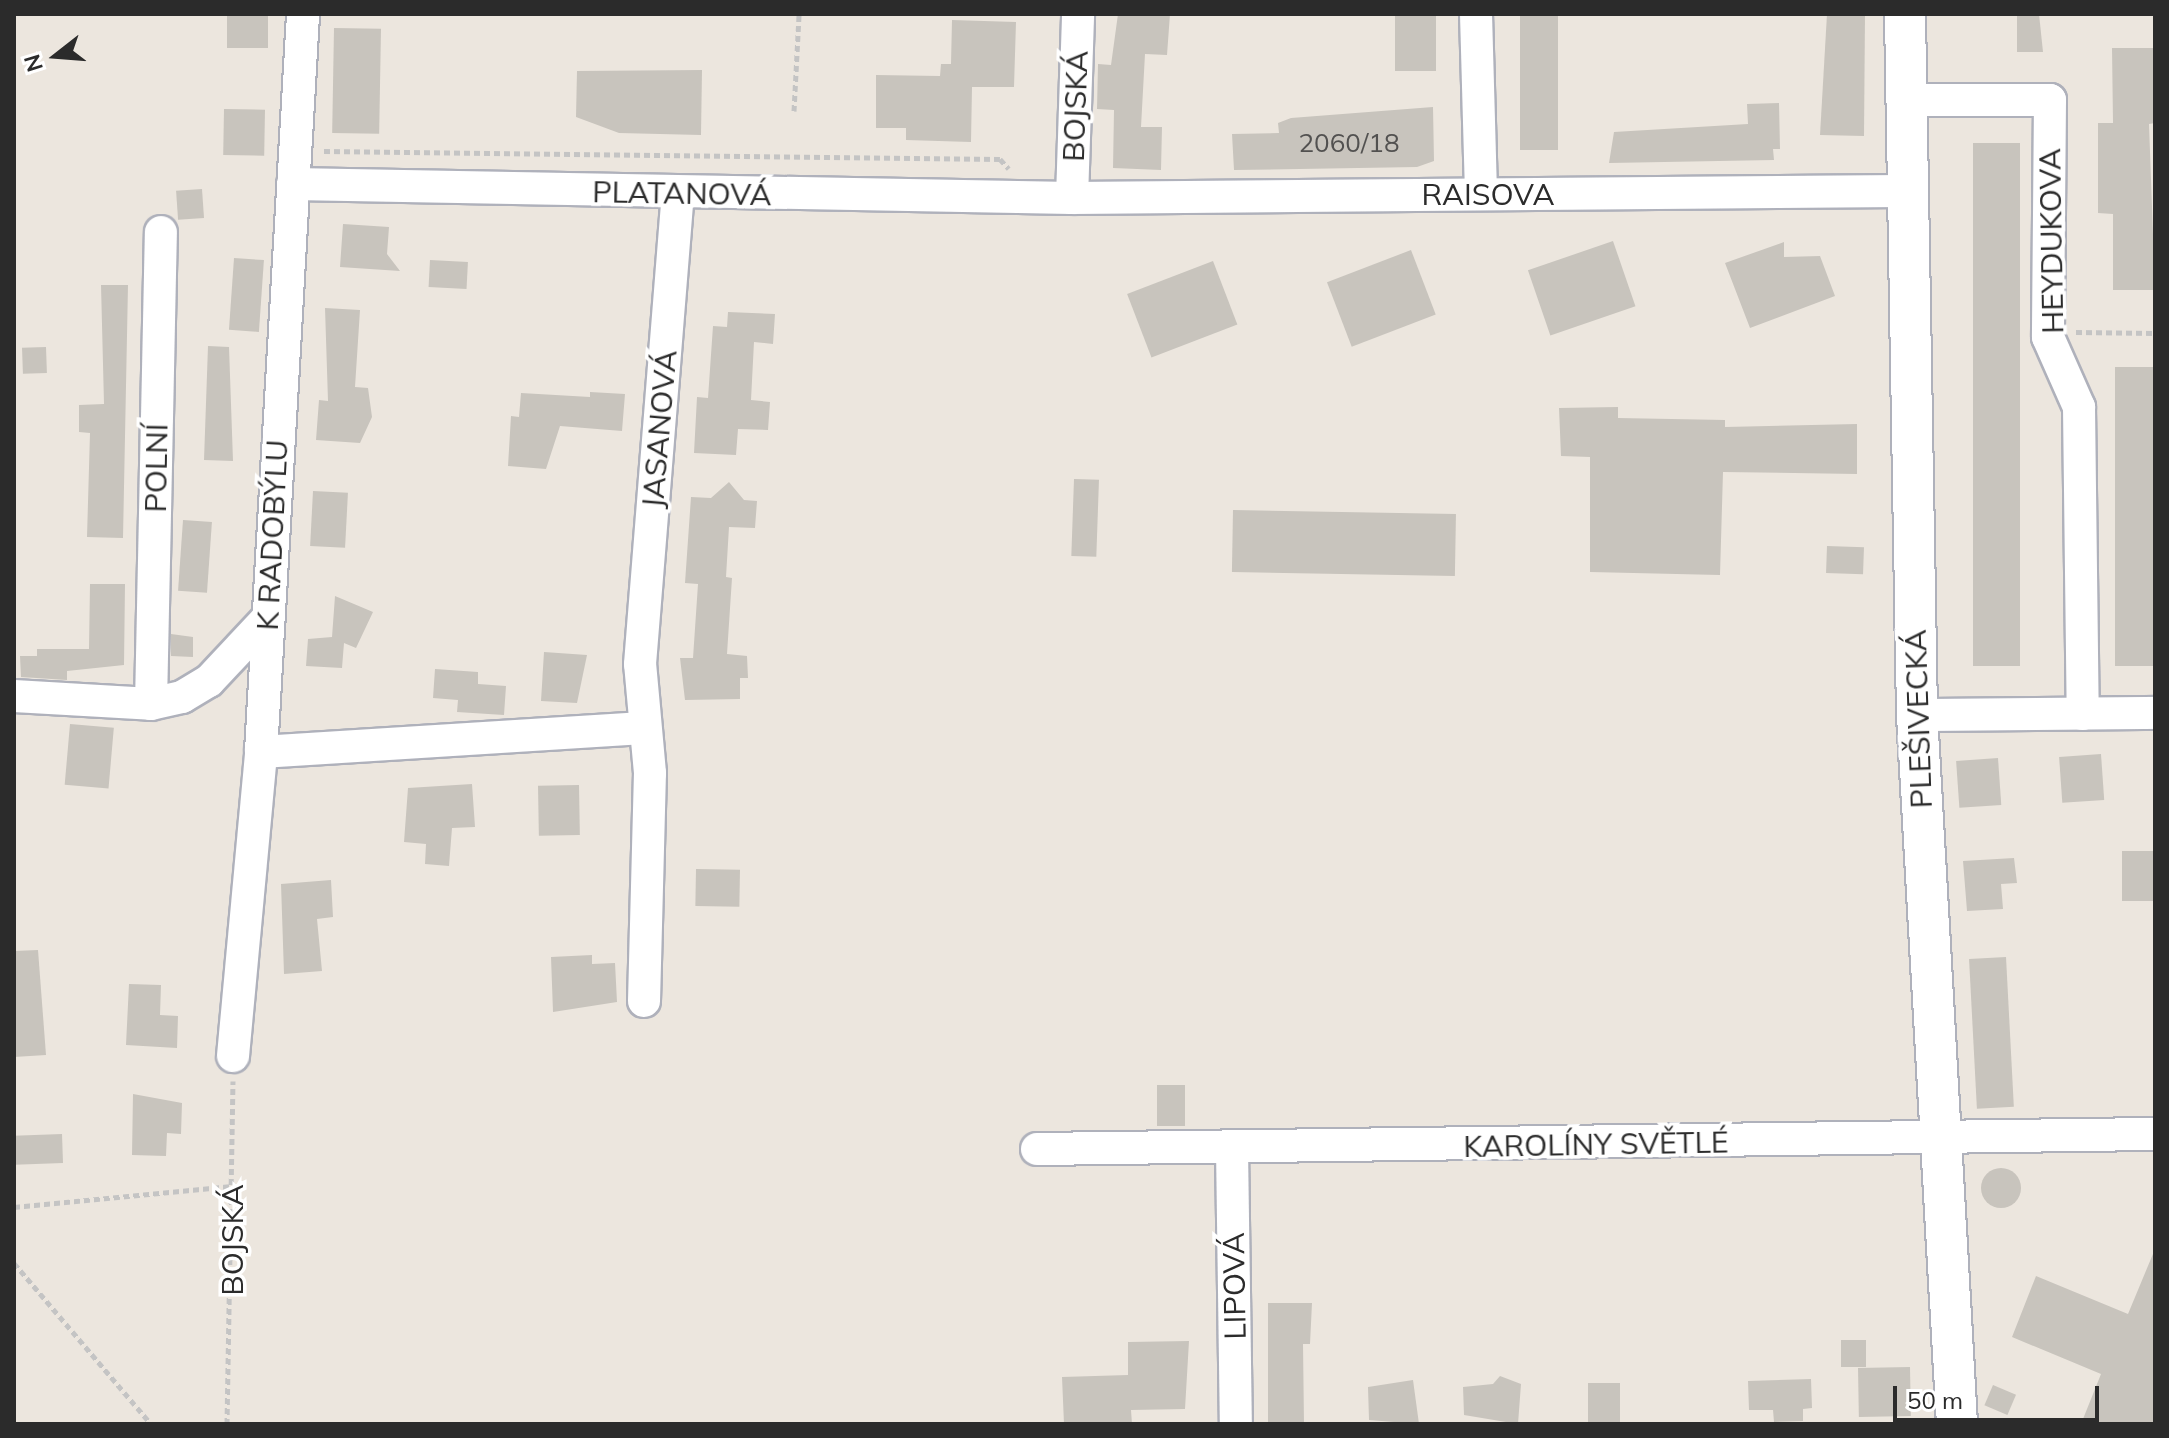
<!DOCTYPE html>
<meta charset="utf-8">
<style>
body{margin:0}
#map{position:relative;width:2169px;height:1438px;overflow:hidden;background:#ece6de;font-family:Mulish,sans-serif}
div>[style]{position:absolute}
.building>*{inset:0;background:#c8c4bd;transform-origin:0 0}
.round{border-radius:50%}
.path>*{height:5px;margin-top:-2.5px;transform-origin:0;background:repeating-linear-gradient(90deg,#c4c4c4 0 6px,transparent 0 10px)}
.roads{filter:drop-shadow(2px 0 #afb1bb) drop-shadow(-2px 0 #afb1bb) drop-shadow(0 2px #afb1bb) drop-shadow(0 -2px #afb1bb)}
.minor>*{height:32px;margin:-16px;padding:0 16px;transform-origin:16px;border-radius:16px;background:#fff}
.tertiary>*{height:40px;margin:-20px;padding:0 20px;transform-origin:20px;border-radius:20px;background:#fff}
span{translate:-50% -50%;white-space:nowrap;text-align:center;line-height:1.15;-webkit-text-stroke:7px #fff;paint-order:stroke}
.number-label{font-size:26px;color:#525150}
.number-label span{-webkit-text-stroke-width:0}
.street-label{font-size:30px;color:#2b2b2b}
.frame{position:absolute;inset:0;border:16px solid #2b2b2b;pointer-events:none}
.north{position:absolute;left:16px;top:16px;width:80px;height:80px;-webkit-text-stroke:6px #fff;paint-order:stroke;rotate:253deg;font-size:22px;font-weight:700;line-height:32px;text-align:center;color:#2b2b2b}
.north::after{content:'';display:block;margin:auto;width:28px;height:36px;background:#2b2b2b;clip-path:polygon(50% 0,100% 100%,50% 72%,0 100%)}
.scale{position:absolute;left:1893px;top:1386px;width:206px;height:36px;box-sizing:border-box;border:4px solid #2b2b2b;border-top:0;padding-left:10px;font-size:24px;line-height:28px;white-space:nowrap;color:#2b2b2b;-webkit-text-stroke:6px #fff;paint-order:stroke}
</style>
<div id="map">
<div class="building">
<div style="left:227px;top:14px;width:41px;height:34px"></div>
<div style="clip-path:polygon(1118px 14px,1170px 14px,1167px 55px,1145px 54px,1141px 127px,1162px 127px,1161px 170px,1113px 168px,1114px 110px,1097px 109px,1098px 64px,1111px 65px)"></div>
<div style="left:1395px;top:14px;width:41px;height:57px"></div>
<div style="left:1520px;top:14px;width:38px;height:136px"></div>
<div style="clip-path:polygon(1827px 14px,1865px 14px,1864px 136px,1820px 135px)"></div>
<div style="clip-path:polygon(2017px 14px,2039px 14px,2043px 52px,2017px 52px)"></div>
<div style="clip-path:polygon(952px 20px,1016px 22px,1014px 87px,972px 87px,971px 142px,906px 140px,906px 128px,876px 128px,876px 75px,940px 76px,941px 64px,951px 64px)"></div>
<div style="left:334px;top:28px;width:47px;height:105px;rotate:1deg"></div>
<div style="clip-path:polygon(2112px 48px,2155px 48px,2155px 123px,2149px 124px,2155px 290px,2113px 290px,2113px 214px,2098px 213px,2098px 123px,2113px 123px)"></div>
<div style="clip-path:polygon(702px 70px,701px 135px,619px 133px,576px 117px,577px 71px)"></div>
<div style="clip-path:polygon(1779px 103px,1780px 149px,1773px 149px,1774px 160px,1609px 163px,1614px 132px,1748px 124px,1747px 104px)"></div>
<div style="clip-path:polygon(1433px 107px,1434px 161px,1417px 167px,1234px 170px,1232px 134px,1279px 133px,1278px 123px,1291px 118px)"></div>
<div style="left:224px;top:109px;width:41px;height:46px;rotate:1deg"></div>
<div style="left:2020px;top:143px;width:523px;height:47px;rotate:90deg"></div>
<div style="left:202px;top:189px;width:29px;height:26px;rotate:86deg"></div>
<div style="clip-path:polygon(343px 224px,389px 227px,387px 254px,400px 271px,340px 267px)"></div>
<div style="left:1613px;top:241px;width:69px;height:90px;rotate:71deg"></div>
<div style="clip-path:polygon(1784px 242px,1784px 257px,1820px 256px,1835px 296px,1750px 328px,1725px 263px)"></div>
<div style="left:1411px;top:250px;width:69px;height:90px;rotate:69deg"></div>
<div style="left:234px;top:258px;width:30px;height:72px;rotate:4deg"></div>
<div style="left:430px;top:260px;width:38px;height:27px;rotate:3deg"></div>
<div style="left:1213px;top:261px;width:68px;height:92px;rotate:69deg"></div>
<div style="clip-path:polygon(101px 285px,128px 285px,123px 538px,87px 537px,90px 433px,79px 432px,79px 405px,104px 404px)"></div>
<div style="clip-path:polygon(325px 308px,360px 310px,355px 387px,368px 388px,372px 417px,360px 443px,316px 440px,319px 400px,328px 401px)"></div>
<div style="clip-path:polygon(728px 312px,775px 314px,773px 344px,754px 342px,751px 400px,770px 402px,768px 430px,738px 429px,736px 455px,694px 453px,697px 397px,708px 398px,713px 326px,727px 327px)"></div>
<div style="clip-path:polygon(208px 346px,229px 347px,233px 461px,204px 460px)"></div>
<div style="left:46px;top:347px;width:26px;height:24px;rotate:88deg"></div>
<div style="left:2155px;top:367px;width:299px;height:40px;rotate:90deg"></div>
<div style="clip-path:polygon(590px 392px,625px 394px,622px 431px,560px 426px,546px 469px,508px 466px,511px 416px,519px 417px,521px 393px,590px 397px)"></div>
<div style="clip-path:polygon(1618px 407px,1618px 418px,1725px 420px,1725px 427px,1857px 424px,1857px 474px,1723px 472px,1720px 575px,1590px 572px,1590px 457px,1561px 456px,1559px 408px)"></div>
<div style="left:1074px;top:479px;width:25px;height:77px;rotate:2deg"></div>
<div style="clip-path:polygon(729px 482px,744px 500px,757px 501px,755px 528px,729px 527px,726px 577px,732px 578px,727px 654px,747px 656px,748px 678px,740px 678px,740px 699px,685px 700px,680px 658px,693px 658px,698px 584px,685px 583px,691px 497px,711px 498px)"></div>
<div style="left:313px;top:491px;width:35px;height:55px;rotate:3deg"></div>
<div style="left:1233px;top:510px;width:223px;height:62px;rotate:1deg"></div>
<div style="left:183px;top:520px;width:29px;height:71px;rotate:4deg"></div>
<div style="left:1827px;top:546px;width:37px;height:27px;rotate:2deg"></div>
<div style="clip-path:polygon(90px 584px,125px 584px,124px 665px,67px 671px,67px 680px,21px 677px,20px 656px,37px 656px,37px 649px,89px 649px)"></div>
<div style="clip-path:polygon(335px 596px,373px 612px,356px 648px,344px 643px,342px 668px,306px 666px,308px 639px,332px 637px)"></div>
<div style="clip-path:polygon(171px 634px,193px 637px,193px 657px,171px 656px)"></div>
<div style="clip-path:polygon(544px 652px,587px 655px,577px 703px,541px 701px)"></div>
<div style="clip-path:polygon(435px 669px,478px 672px,478px 684px,506px 686px,504px 715px,457px 712px,458px 700px,433px 698px)"></div>
<div style="left:70px;top:724px;width:44px;height:61px;rotate:5deg"></div>
<div style="left:2101px;top:754px;width:46px;height:42px;rotate:86deg"></div>
<div style="left:1998px;top:758px;width:47px;height:42px;rotate:86deg"></div>
<div style="clip-path:polygon(472px 784px,475px 827px,452px 828px,449px 866px,425px 864px,426px 844px,404px 842px,408px 788px)"></div>
<div style="left:579px;top:785px;width:50px;height:41px;rotate:89deg"></div>
<div style="left:2155px;top:851px;width:50px;height:33px;rotate:90deg"></div>
<div style="clip-path:polygon(2014px 858px,2017px 883px,2001px 884px,2003px 909px,1967px 911px,1963px 861px)"></div>
<div style="left:696px;top:869px;width:44px;height:37px;rotate:1deg"></div>
<div style="clip-path:polygon(331px 880px,333px 917px,317px 919px,322px 971px,284px 974px,281px 884px)"></div>
<div style="clip-path:polygon(38px 950px,46px 1055px,14px 1057px,14px 951px)"></div>
<div style="clip-path:polygon(592px 955px,592px 964px,615px 963px,617px 1002px,553px 1012px,551px 957px)"></div>
<div style="left:2006px;top:957px;width:150px;height:37px;rotate:87deg"></div>
<div style="clip-path:polygon(129px 984px,161px 985px,160px 1015px,178px 1016px,177px 1048px,126px 1045px)"></div>
<div style="left:1157px;top:1085px;width:28px;height:41px"></div>
<div style="clip-path:polygon(133px 1094px,182px 1103px,181px 1134px,167px 1133px,166px 1156px,132px 1155px)"></div>
<div style="left:62px;top:1134px;width:29px;height:48px;rotate:88deg"></div>
<div class="round" style="left:1981px;top:1168px;width:40px;height:40px"></div>
<div style="clip-path:polygon(2155px 1249px,2155px 1424px,2081px 1424px,2101px 1374px,2012px 1337px,2036px 1276px,2128px 1314px)"></div>
<div style="clip-path:polygon(1268px 1303px,1312px 1303px,1310px 1344px,1303px 1344px,1304px 1424px,1268px 1424px)"></div>
<div style="left:1841px;top:1340px;width:25px;height:27px"></div>
<div style="clip-path:polygon(1189px 1341px,1185px 1409px,1131px 1410px,1132px 1424px,1064px 1424px,1062px 1377px,1128px 1375px,1128px 1342px)"></div>
<div style="left:1910px;top:1367px;width:49px;height:52px;rotate:89deg"></div>
<div style="clip-path:polygon(1500px 1376px,1521px 1384px,1518px 1424px,1464px 1415px,1463px 1387px,1493px 1384px)"></div>
<div style="clip-path:polygon(1811px 1379px,1812px 1408px,1803px 1409px,1803px 1421px,1774px 1422px,1773px 1410px,1749px 1410px,1748px 1381px)"></div>
<div style="clip-path:polygon(1413px 1380px,1419px 1424px,1369px 1420px,1368px 1387px)"></div>
<div style="left:1588px;top:1383px;width:32px;height:41px"></div>
<div style="left:1993px;top:1385px;width:25px;height:22px;rotate:23deg"></div>
</div>
<div class="path">
<div style="left:794px;top:111px;width:97px;rotate:-87deg"></div>
<div style="left:324px;top:151px;width:676px;rotate:0.68deg"></div>
<div style="left:1000px;top:159px;width:13px;rotate:48deg"></div>
<div style="left:2076px;top:332px;width:79px;rotate:0.7deg"></div>
<div style="left:14px;top:1207px;width:219px;rotate:-5.5deg"></div>
<div style="left:14px;top:1263px;width:211px;rotate:49.6deg"></div>
<div style="left:227px;top:1424px;width:343px;rotate:-89deg"></div>
</div>
<div class="roads">
<div class="minor">
<div style="left:1476px;top:14px;width:180px;rotate:88.4deg"></div>
<div style="left:1905px;top:100px;width:145px"></div>
<div style="left:2050px;top:100px;width:237px;rotate:90.5deg"></div>
<div style="left:2048px;top:337px;width:77px;rotate:66.1deg"></div>
<div style="left:2079px;top:407px;width:307px;rotate:89.3deg"></div>
<div style="left:293px;top:184px;width:779px;rotate:1.03deg"></div>
<div style="left:1072px;top:198px;width:832px;rotate:-0.48deg"></div>
<div style="left:1072px;top:198px;width:184px;rotate:-88.1deg"></div>
<div style="left:14px;top:696px;width:137px;rotate:3.3deg"></div>
<div style="left:151px;top:704px;width:32px;rotate:-13deg"></div>
<div style="left:182px;top:697px;width:31px;rotate:-31deg"></div>
<div style="left:209px;top:681px;width:85px;rotate:-46.9deg"></div>
<div style="left:151px;top:704px;width:472px;rotate:-88.8deg"></div>
<div style="left:1917px;top:715px;width:238px;rotate:-0.5deg"></div>
<div style="left:261px;top:752px;width:383px;rotate:-3.6deg"></div>
<div style="left:644px;top:1001px;width:228px;rotate:-88.5deg"></div>
<div style="left:650px;top:773px;width:109px;rotate:-95.2deg"></div>
<div style="left:640px;top:664px;width:473px;rotate:-85.4deg"></div>
<div style="left:233px;top:1056px;width:305px;rotate:-84.7deg"></div>
<div style="left:261px;top:752px;width:739px;rotate:-86.74deg"></div>
<div style="left:1232px;top:1148px;width:276px;rotate:89.2deg"></div>
<div style="left:1037px;top:1149px;width:1118px;rotate:-0.77deg"></div>
</div>
<div class="tertiary">
<div style="left:1905px;top:14px;width:701px;rotate:89.02deg"></div>
<div style="left:1917px;top:715px;width:710px;rotate:86.77deg"></div>
</div>
</div>
<div class="number-label">
<span style="left:1349px;top:143px">2060/18</span>
</div>
<div class="street-label">
<span style="left:1075px;top:106px;rotate:-88deg">BOJSKÁ</span>
<span style="left:682px;top:193px;rotate:1deg">PLATANOVÁ</span>
<span style="left:1488px;top:194px">RAISOVA</span>
<span style="left:2051px;top:241px;rotate:-91deg">HEYDUKOVA</span>
<span style="left:659px;top:429px;rotate:-85deg">JASANOVÁ</span>
<span style="left:156px;top:468px;rotate:-89deg">POLNÍ</span>
<span style="left:272px;top:535px;rotate:-87deg">K RADOBÝLU</span>
<span style="left:1918px;top:719px;rotate:-92deg">PLEŠIVECKÁ</span>
<span style="left:1596px;top:1144px;rotate:-1deg">KAROLÍNY SVĚTLÉ</span>
<span style="left:232px;top:1240px;rotate:-90deg">BOJSKÁ</span>
<span style="left:1234px;top:1286px;rotate:-91deg">LIPOVÁ</span>
</div>
<div class="frame"></div>
<div class="north">N</div>
<div class="scale">50 m</div>
</div>
